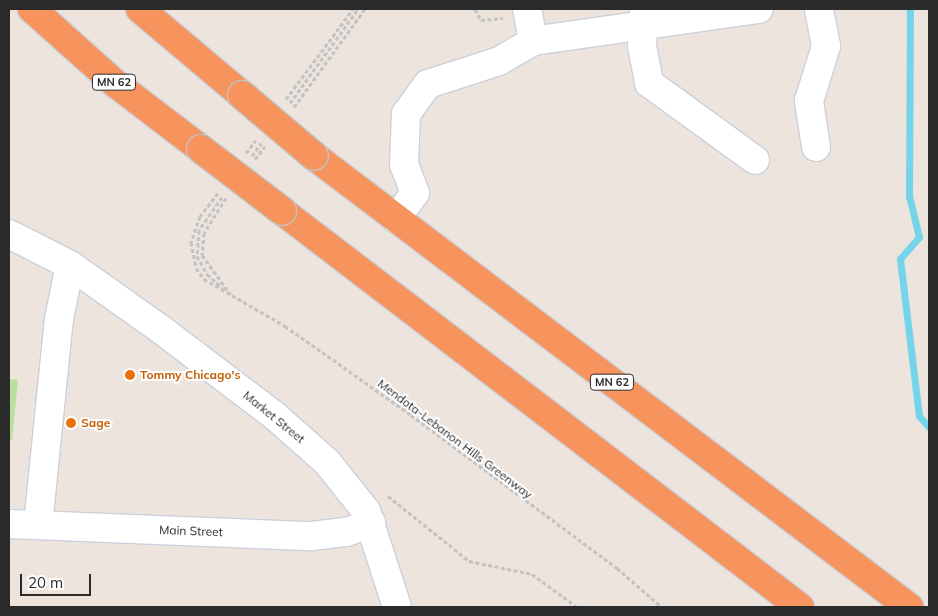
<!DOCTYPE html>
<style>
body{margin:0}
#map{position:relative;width:938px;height:616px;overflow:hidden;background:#ece4dd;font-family:Mulish,sans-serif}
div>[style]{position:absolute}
.green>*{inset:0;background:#b9e09c}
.stream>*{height:7px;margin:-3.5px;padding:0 3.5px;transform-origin:3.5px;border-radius:3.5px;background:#75d4e9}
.path>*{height:3px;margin-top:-1.5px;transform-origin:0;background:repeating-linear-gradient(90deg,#c3c3c3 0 4px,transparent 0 6.5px)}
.roads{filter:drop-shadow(1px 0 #cbd0db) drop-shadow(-1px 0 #cbd0db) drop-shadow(0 1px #cbd0db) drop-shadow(0 -1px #cbd0db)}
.minor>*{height:28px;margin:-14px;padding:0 14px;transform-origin:14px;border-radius:14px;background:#fff}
.highway>*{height:28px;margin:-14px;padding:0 14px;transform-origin:14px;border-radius:14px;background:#f7935d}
.bridges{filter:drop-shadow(1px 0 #c3c3c3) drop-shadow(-1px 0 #c3c3c3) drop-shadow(0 1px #c3c3c3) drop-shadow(0 -1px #c3c3c3)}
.highway-bridge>*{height:28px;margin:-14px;padding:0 14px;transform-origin:14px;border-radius:14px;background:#f7935d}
.dots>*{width:14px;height:14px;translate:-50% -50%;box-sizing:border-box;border:2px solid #fff;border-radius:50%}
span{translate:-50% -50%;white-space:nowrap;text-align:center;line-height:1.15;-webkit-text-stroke:4px #fff;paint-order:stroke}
.shield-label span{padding:1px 4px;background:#fff;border:1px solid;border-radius:4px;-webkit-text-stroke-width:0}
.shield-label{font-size:11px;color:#2a2a2a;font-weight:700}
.food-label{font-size:12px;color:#c56008;font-weight:700}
.left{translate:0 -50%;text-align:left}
.street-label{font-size:12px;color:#2a2a2a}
.frame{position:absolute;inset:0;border:10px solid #2a2a2a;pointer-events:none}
.scale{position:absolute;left:20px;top:574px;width:71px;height:22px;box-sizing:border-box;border:2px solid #2a2a2a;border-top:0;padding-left:6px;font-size:15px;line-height:18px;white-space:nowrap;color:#2a2a2a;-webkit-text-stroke:4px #fff;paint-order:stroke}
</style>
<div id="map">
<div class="green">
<div style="clip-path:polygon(9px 379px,18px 380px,12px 440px,9px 440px)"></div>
</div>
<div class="stream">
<div style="left:910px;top:9px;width:187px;rotate:90.3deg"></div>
<div style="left:909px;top:196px;width:42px;rotate:76.3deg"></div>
<div style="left:919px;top:237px;width:29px;rotate:131deg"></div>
<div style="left:900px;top:259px;width:158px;rotate:83.1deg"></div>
<div style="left:919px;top:416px;width:15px;rotate:48deg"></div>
</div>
<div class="path">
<div style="left:475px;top:9px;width:13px;rotate:61deg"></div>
<div style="left:481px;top:20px;width:22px;rotate:-5deg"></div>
<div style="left:286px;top:99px;width:112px;rotate:-53.3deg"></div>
<div style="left:290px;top:103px;width:116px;rotate:-54.1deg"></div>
<div style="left:294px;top:107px;width:121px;rotate:-54.1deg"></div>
<div style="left:246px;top:153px;width:16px;rotate:-52deg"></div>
<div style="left:252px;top:156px;width:16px;rotate:-55deg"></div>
<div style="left:255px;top:159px;width:16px;rotate:-52deg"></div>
<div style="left:218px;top:193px;width:29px;rotate:128deg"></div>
<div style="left:200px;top:216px;width:28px;rotate:109deg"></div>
<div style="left:191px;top:242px;width:26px;rotate:79deg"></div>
<div style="left:196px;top:268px;width:14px;rotate:54deg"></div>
<div style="left:204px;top:279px;width:94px;rotate:30.1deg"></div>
<div style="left:285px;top:326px;width:154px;rotate:35.2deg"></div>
<div style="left:411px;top:415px;width:257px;rotate:36.6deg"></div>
<div style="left:617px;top:568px;width:60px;rotate:40.9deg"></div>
<div style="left:222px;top:197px;width:40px;rotate:124.9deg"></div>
<div style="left:199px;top:230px;width:26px;rotate:94deg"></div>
<div style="left:197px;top:256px;width:21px;rotate:61deg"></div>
<div style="left:207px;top:274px;width:24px;rotate:42deg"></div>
<div style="left:226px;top:198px;width:41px;rotate:122.2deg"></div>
<div style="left:204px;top:233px;width:22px;rotate:95deg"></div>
<div style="left:202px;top:255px;width:49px;rotate:54.1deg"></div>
<div style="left:388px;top:496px;width:104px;rotate:38.7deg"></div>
<div style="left:469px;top:561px;width:64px;rotate:11.7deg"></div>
<div style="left:532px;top:574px;width:56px;rotate:36.3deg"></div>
</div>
<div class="roads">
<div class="minor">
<div style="left:527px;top:9px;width:33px;rotate:79deg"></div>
<div style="left:644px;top:9px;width:37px;rotate:93deg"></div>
<div style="left:642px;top:46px;width:38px;rotate:79deg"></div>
<div style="left:649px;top:83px;width:131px;rotate:36deg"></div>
<div style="left:816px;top:147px;width:47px;rotate:-98.7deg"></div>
<div style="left:809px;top:101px;width:58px;rotate:-72.8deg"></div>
<div style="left:826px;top:46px;width:38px;rotate:-101deg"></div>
<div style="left:396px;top:219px;width:32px;rotate:-54deg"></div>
<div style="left:415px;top:193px;width:30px;rotate:-111deg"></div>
<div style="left:404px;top:165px;width:51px;rotate:-87.8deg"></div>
<div style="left:406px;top:114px;width:37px;rotate:-54deg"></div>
<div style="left:428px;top:84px;width:75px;rotate:-17.9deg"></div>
<div style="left:499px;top:61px;width:39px;rotate:-30deg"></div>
<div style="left:533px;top:41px;width:228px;rotate:-8.1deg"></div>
<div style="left:9px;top:234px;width:68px;rotate:26.9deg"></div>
<div style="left:70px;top:265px;width:109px;rotate:35.3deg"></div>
<div style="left:159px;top:328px;width:146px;rotate:37.2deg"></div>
<div style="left:275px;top:416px;width:69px;rotate:41.5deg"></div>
<div style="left:327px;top:462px;width:63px;rotate:51.5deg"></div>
<div style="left:366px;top:511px;width:101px;rotate:72.1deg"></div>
<div style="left:9px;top:524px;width:303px;rotate:2.3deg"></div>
<div style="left:312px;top:536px;width:35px;rotate:-7deg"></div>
<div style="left:347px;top:532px;width:26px;rotate:-21deg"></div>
<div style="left:38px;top:525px;width:207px;rotate:-84.2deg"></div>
<div style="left:59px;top:319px;width:55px;rotate:-78.5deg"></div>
</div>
<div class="highway">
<div style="left:32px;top:9px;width:113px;rotate:41.8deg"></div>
<div style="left:116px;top:84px;width:107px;rotate:37.4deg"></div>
<div style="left:140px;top:9px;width:133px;rotate:40.1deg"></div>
<div style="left:314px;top:156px;width:747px;rotate:37.16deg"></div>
<div style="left:282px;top:211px;width:652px;rotate:37.4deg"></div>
</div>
</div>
<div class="bridges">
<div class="highway-bridge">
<div style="left:242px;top:95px;width:94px;rotate:40.3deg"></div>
<div style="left:201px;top:149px;width:102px;rotate:37.4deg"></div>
</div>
</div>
<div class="dots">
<div style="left:130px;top:375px;background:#e8710a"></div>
<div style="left:71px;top:423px;background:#e8710a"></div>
</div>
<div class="shield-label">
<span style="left:114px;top:82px">MN 62</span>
<span style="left:612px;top:382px">MN 62</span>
</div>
<div class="food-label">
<span class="left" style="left:140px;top:375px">Tommy Chicago's</span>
<span class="left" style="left:81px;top:423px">Sage</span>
</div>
<div class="street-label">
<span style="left:274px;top:417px;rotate:39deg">Market Street</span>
<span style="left:455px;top:439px;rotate:37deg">Mendota-Lebanon Hills Greenway</span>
<span style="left:191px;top:531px;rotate:2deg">Main Street</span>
</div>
<div class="frame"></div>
<div class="scale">20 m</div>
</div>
